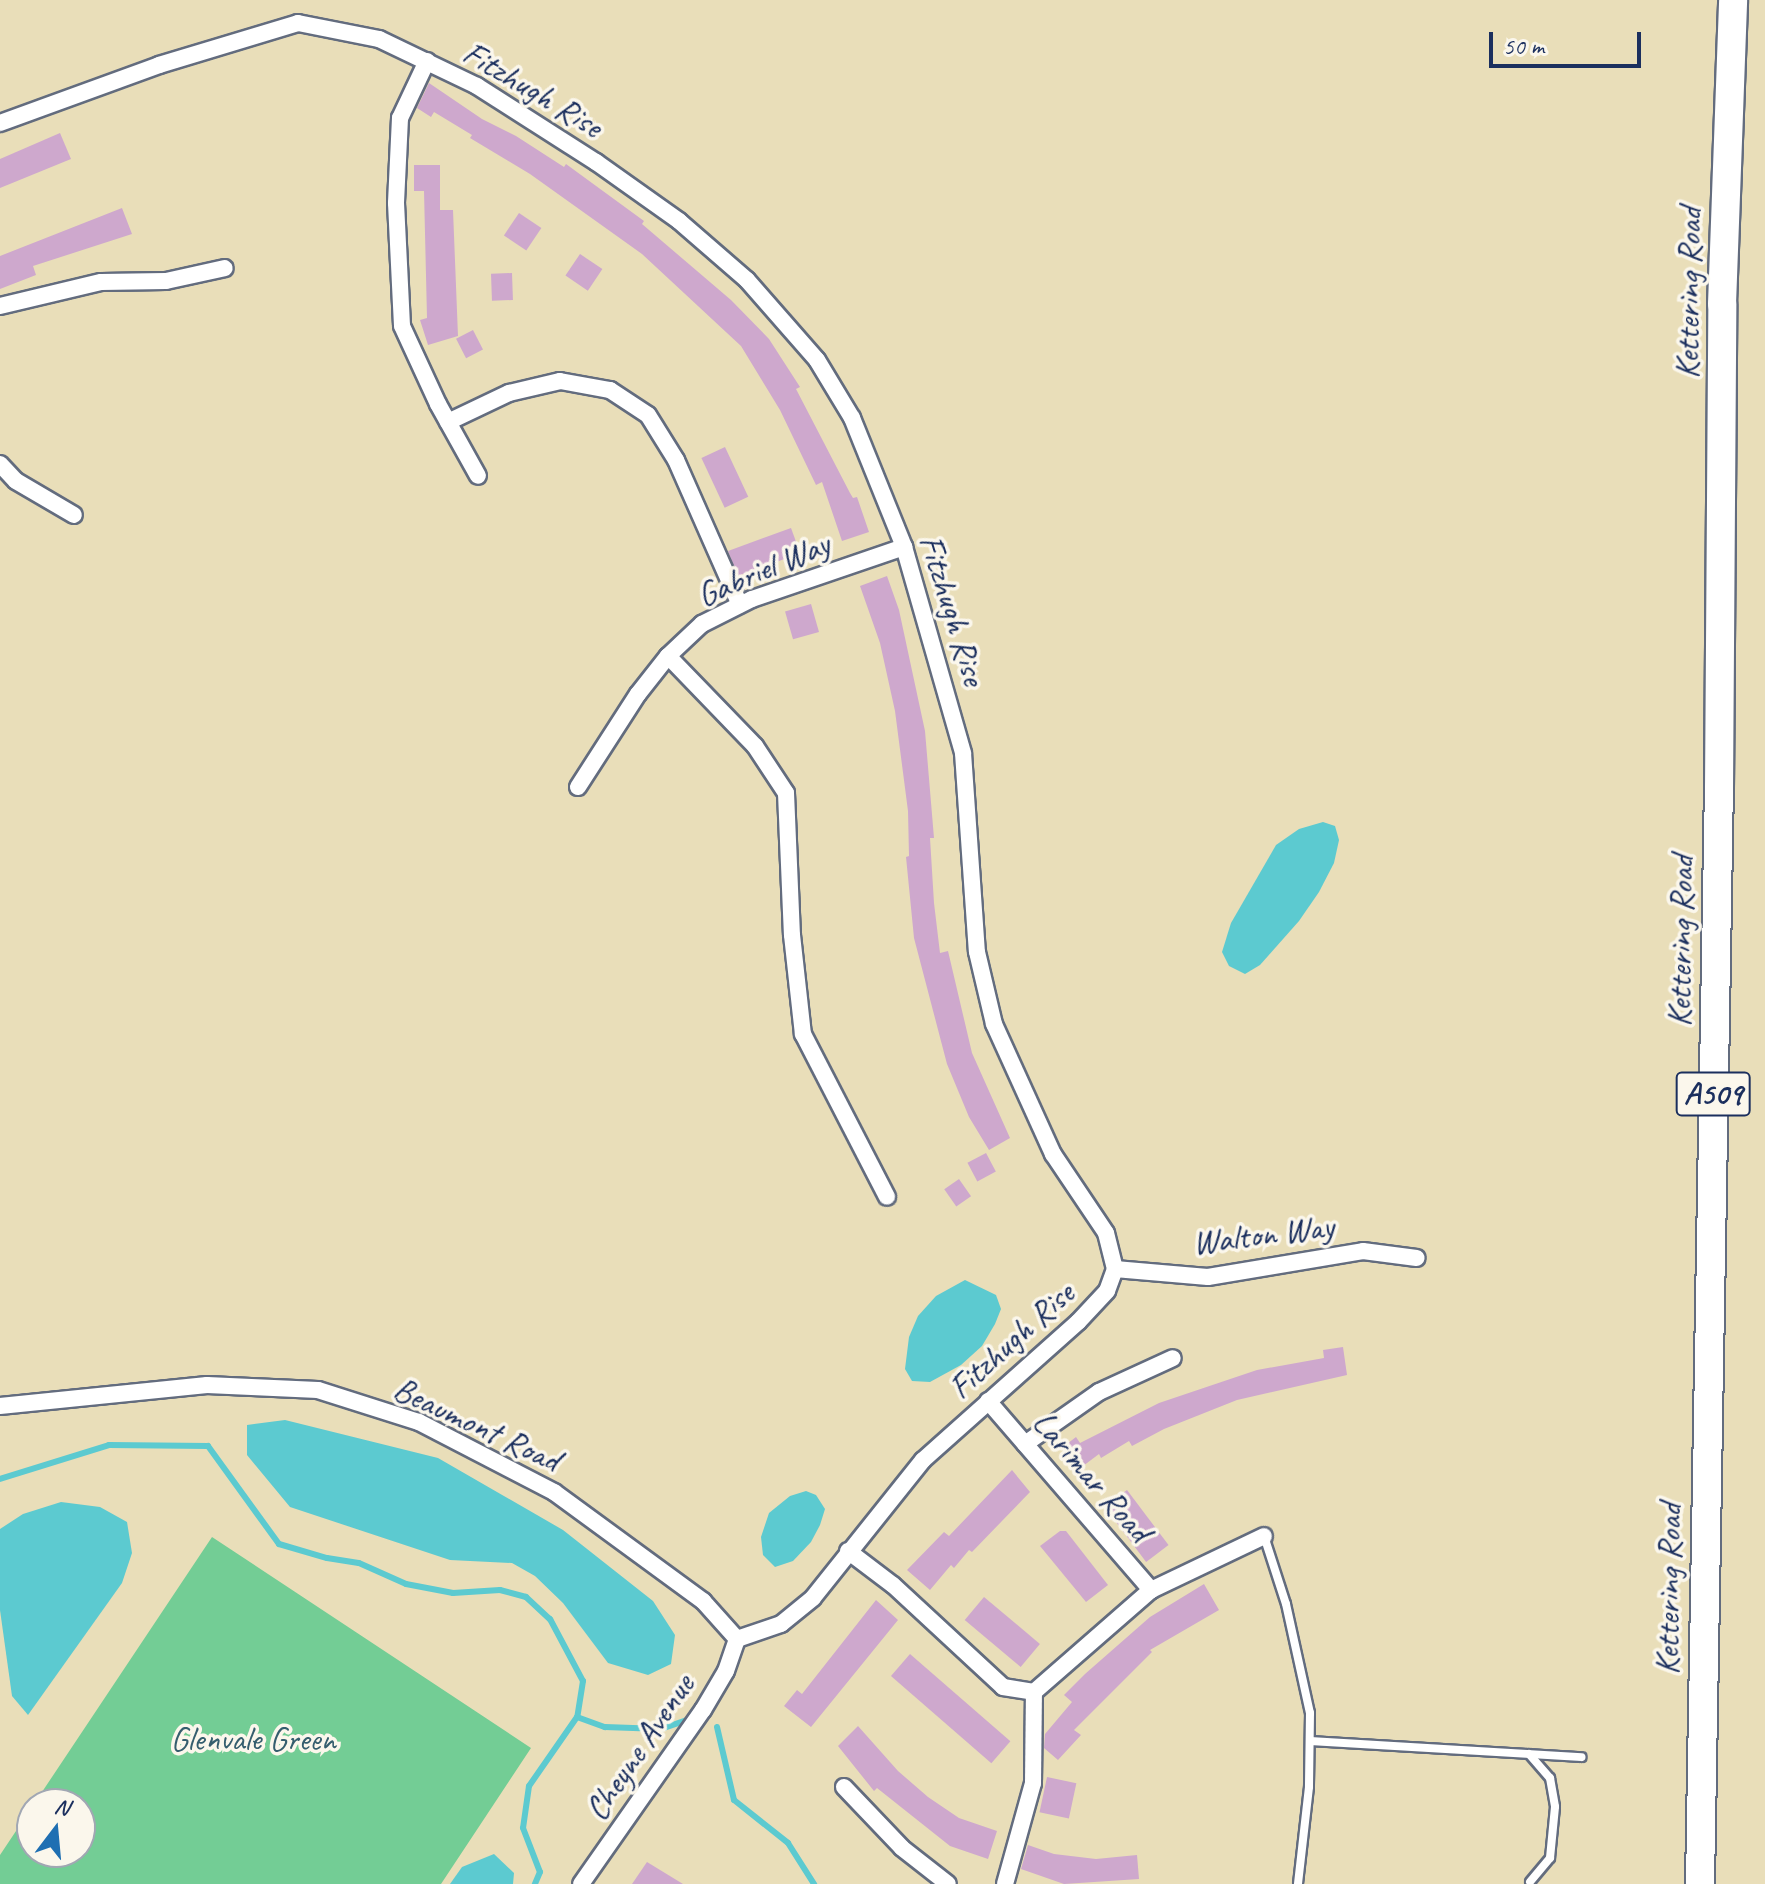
<!DOCTYPE html>
<style>
body{margin:0}
#map{position:relative;width:1765px;height:1884px;overflow:hidden;background:#e9deb9;font-family:Caveat,sans-serif}
div>[style]{position:absolute}
.green>*{inset:0;background:#73cd95}
.water>*{inset:0;background:#5ccad0}
.stream>*{height:6px;margin:-3px;padding:0 3px;transform-origin:3px;border-radius:3px;background:#5ccad0}
.building>*{inset:0;background:#cea8cd;transform-origin:0 0}
.roads{filter:drop-shadow(2px 0 #636c7e) drop-shadow(-2px 0 #636c7e) drop-shadow(0 2px #636c7e) drop-shadow(0 -2px #636c7e)}
.service>*{height:8px;margin:-4px;padding:0 4px;transform-origin:4px;border-radius:4px;background:#fff}
.minor>*{height:16px;margin:-8px;padding:0 8px;transform-origin:8px;border-radius:8px;background:#fff}
.trunk>*{height:28px;margin:-14px;padding:0 14px;transform-origin:14px;border-radius:14px;background:#fff}
span{translate:-50% -50%;white-space:nowrap;text-align:center;line-height:1.15;-webkit-text-stroke:7px #fbf7ec;paint-order:stroke}
.shield-label span{padding:2px 6px;background:#fbf7ec;border:2px solid;border-radius:6px;-webkit-text-stroke-width:0}
.shield-label{font-size:32px;color:#1b2f5e;font-weight:700}
.street-label{font-size:34px;color:#1b2f5e}
.park-label{font-size:34px;color:#355e6e}
.north{position:absolute;left:16px;top:1788px;width:80px;height:80px;box-sizing:border-box;background:#fbf7ec;border:2px solid #a1a7b3;border-radius:50%;rotate:16deg;font-size:22px;font-weight:700;line-height:32px;text-align:center;color:#1b2f5e}
.north::after{content:'';display:block;margin:auto;width:28px;height:36px;background:#1f6fb2;clip-path:polygon(50% 0,100% 100%,50% 72%,0 100%)}
.scale{position:absolute;left:1489px;top:32px;width:152px;height:36px;box-sizing:border-box;border:4px solid #1b2f5e;border-top:0;padding-left:10px;font-size:24px;line-height:28px;white-space:nowrap;color:#1b2f5e;-webkit-text-stroke:6px #fbf7ec;paint-order:stroke}
</style>
<div id="map">
<div class="green">
<div style="clip-path:polygon(212px 1537px,531px 1748px,441px 1884px,0 1884px,0 1855px,32px 1807px,32px 1852px,80px 1852px,80px 1804px,34px 1804px)"></div>
</div>
<div class="water">
<div style="clip-path:polygon(1323px 822px,1335px 826px,1339px 840px,1334px 863px,1319px 892px,1299px 921px,1260px 965px,1245px 974px,1229px 966px,1222px 952px,1231px 923px,1276px 845px,1299px 829px)"></div>
<div style="clip-path:polygon(965px 1280px,996px 1295px,1001px 1309px,995px 1324px,982px 1346px,961px 1365px,930px 1382px,912px 1381px,905px 1369px,909px 1337px,918px 1316px,936px 1296px)"></div>
<div style="clip-path:polygon(285px 1420px,438px 1458px,563px 1530px,653px 1601px,675px 1635px,671px 1664px,648px 1675px,608px 1663px,563px 1603px,535px 1576px,512px 1563px,450px 1560px,290px 1507px,247px 1455px,247px 1425px)"></div>
<div style="clip-path:polygon(806px 1491px,816px 1495px,825px 1509px,820px 1525px,811px 1542px,793px 1561px,775px 1567px,763px 1555px,761px 1537px,769px 1513px,790px 1496px)"></div>
<div style="clip-path:polygon(61px 1502px,100px 1507px,127px 1522px,132px 1553px,122px 1583px,28px 1715px,12px 1696px,0 1610px,0 1529px,23px 1514px)"></div>
<div style="clip-path:polygon(494px 1854px,514px 1873px,513px 1884px,450px 1884px,462px 1867px)"></div>
</div>
<div class="stream">
<div style="left:0;top:1479px;width:114px;rotate:-17.3deg"></div>
<div style="left:109px;top:1445px;width:99px;rotate:0.6deg"></div>
<div style="left:208px;top:1446px;width:121px;rotate:54.1deg"></div>
<div style="left:279px;top:1544px;width:50px;rotate:16.3deg"></div>
<div style="left:327px;top:1558px;width:32px;rotate:9deg"></div>
<div style="left:359px;top:1563px;width:51px;rotate:24.1deg"></div>
<div style="left:406px;top:1584px;width:48px;rotate:10.8deg"></div>
<div style="left:453px;top:1593px;width:47px;rotate:-3.7deg"></div>
<div style="left:500px;top:1590px;width:27px;rotate:15deg"></div>
<div style="left:526px;top:1597px;width:33px;rotate:43deg"></div>
<div style="left:550px;top:1619px;width:70px;rotate:62deg"></div>
<div style="left:583px;top:1681px;width:36px;rotate:99deg"></div>
<div style="left:577px;top:1717px;width:84px;rotate:124.8deg"></div>
<div style="left:529px;top:1786px;width:42px;rotate:98.1deg"></div>
<div style="left:523px;top:1828px;width:47px;rotate:68.9deg"></div>
<div style="left:540px;top:1872px;width:13px;rotate:113deg"></div>
<div style="left:577px;top:1717px;width:30px;rotate:20deg"></div>
<div style="left:605px;top:1727px;width:56px;rotate:2deg"></div>
<div style="left:661px;top:1729px;width:31px;rotate:-19deg"></div>
<div style="left:717px;top:1727px;width:75px;rotate:76.9deg"></div>
<div style="left:734px;top:1800px;width:69px;rotate:38.5deg"></div>
<div style="left:788px;top:1843px;width:49px;rotate:57.6deg"></div>
</div>
<div class="building">
<div style="clip-path:polygon(429px 83px,482px 119px,516px 136px,564px 167px,566px 164px,644px 221px,642px 224px,731px 300px,769px 339px,800px 387px,796px 389px,850px 493px,853px 498px,857px 497px,869px 532px,842px 541px,822px 482px,816px 485px,780px 410px,741px 346px,642px 254px,530px 174px,470px 138px,472px 135px,434px 112px,431px 117px,417px 108px)"></div>
<div style="clip-path:polygon(60px 133px,71px 159px,0 188px,0 159px)"></div>
<div style="clip-path:polygon(414px 165px,440px 165px,440px 210px,453px 210px,458px 336px,428px 345px,420px 320px,427px 318px,424px 191px,414px 191px)"></div>
<div style="clip-path:polygon(122px 208px,132px 234px,33px 266px,36px 275px,0 289px,0 256px)"></div>
<div style="left:519px;top:213px;width:27px;height:27px;rotate:34deg"></div>
<div style="left:580px;top:254px;width:27px;height:26px;rotate:34deg"></div>
<div style="left:512px;top:273px;width:27px;height:21px;rotate:88deg"></div>
<div style="left:473px;top:330px;width:22px;height:19px;rotate:63deg"></div>
<div style="left:725px;top:447px;width:55px;height:26px;rotate:65deg"></div>
<div style="left:791px;top:528px;width:27px;height:67px;rotate:70deg"></div>
<div style="clip-path:polygon(887px 576px,899px 610px,925px 731px,934px 838px,930px 838px,934px 903px,940px 953px,948px 951px,972px 1053px,1010px 1138px,989px 1150px,969px 1117px,947px 1064px,914px 938px,906px 857px,909px 856px,908px 811px,895px 711px,880px 643px,860px 586px)"></div>
<div style="left:811px;top:604px;width:29px;height:27px;rotate:74deg"></div>
<div style="left:986px;top:1153px;width:21px;height:21px;rotate:62deg"></div>
<div style="left:959px;top:1179px;width:21px;height:18px;rotate:55deg"></div>
<div style="clip-path:polygon(1343px 1347px,1347px 1375px,1237px 1400px,1164px 1429px,1132px 1446px,1129px 1441px,1101px 1458px,1099px 1454px,1079px 1469px,1063px 1447px,1076px 1437px,1080px 1443px,1159px 1403px,1257px 1370px,1324px 1358px,1323px 1350px)"></div>
<div style="clip-path:polygon(1012px 1470px,1030px 1492px,972px 1552px,969px 1550px,954px 1568px,951px 1565px,930px 1590px,907px 1570px,944px 1532px,949px 1536px)"></div>
<div style="left:1127px;top:1490px;width:69px;height:28px;rotate:53deg"></div>
<div style="clip-path:polygon(1060px 1531px,1066px 1531px,1108px 1585px,1086px 1602px,1040px 1546px)"></div>
<div style="clip-path:polygon(1204px 1584px,1219px 1610px,1150px 1650px,1152px 1652px,1074px 1730px,1081px 1735px,1058px 1760px,1044px 1748px,1045px 1734px,1072px 1702px,1064px 1695px,1085px 1674px,1150px 1617px)"></div>
<div style="left:984px;top:1597px;width:73px;height:30px;rotate:40deg"></div>
<div style="clip-path:polygon(876px 1600px,898px 1620px,811px 1727px,784px 1706px,797px 1690px,802px 1694px)"></div>
<div style="left:910px;top:1654px;width:133px;height:29px;rotate:41deg"></div>
<div style="clip-path:polygon(858px 1726px,898px 1771px,928px 1797px,959px 1818px,997px 1831px,988px 1859px,950px 1846px,877px 1788px,874px 1791px,838px 1746px)"></div>
<div style="left:1047px;top:1777px;width:30px;height:36px;rotate:12deg"></div>
<div style="clip-path:polygon(1028px 1845px,1054px 1854px,1096px 1859px,1137px 1855px,1139px 1879px,1064px 1884px,1021px 1869px)"></div>
<div style="clip-path:polygon(647px 1862px,683px 1884px,632px 1884px)"></div>
</div>
<div class="roads">
<div class="service">
<div style="left:1264px;top:1536px;width:71px;rotate:72.1deg"></div>
<div style="left:1286px;top:1604px;width:112px;rotate:77.6deg"></div>
<div style="left:1310px;top:1713px;width:74px;rotate:90.8deg"></div>
<div style="left:1309px;top:1787px;width:98px;rotate:96.5deg"></div>
<div style="left:1310px;top:1741px;width:272px;rotate:3.4deg"></div>
<div style="left:1529px;top:1754px;width:32px;rotate:49deg"></div>
<div style="left:1550px;top:1778px;width:29px;rotate:80deg"></div>
<div style="left:1555px;top:1807px;width:51px;rotate:95.6deg"></div>
<div style="left:1550px;top:1858px;width:31px;rotate:130deg"></div>
</div>
<div class="minor">
<div style="left:427px;top:61px;width:63px;rotate:115.3deg"></div>
<div style="left:400px;top:118px;width:85px;rotate:92.7deg"></div>
<div style="left:396px;top:203px;width:123px;rotate:87.2deg"></div>
<div style="left:402px;top:326px;width:86px;rotate:65.2deg"></div>
<div style="left:438px;top:404px;width:82px;rotate:60.9deg"></div>
<div style="left:0;top:123px;width:169px;rotate:-20deg"></div>
<div style="left:159px;top:65px;width:145px;rotate:-16.8deg"></div>
<div style="left:298px;top:23px;width:83px;rotate:11.2deg"></div>
<div style="left:379px;top:39px;width:109px;rotate:25.6deg"></div>
<div style="left:477px;top:86px;width:141px;rotate:32.6deg"></div>
<div style="left:596px;top:162px;width:102px;rotate:35.4deg"></div>
<div style="left:679px;top:221px;width:90px;rotate:40.9deg"></div>
<div style="left:747px;top:280px;width:106px;rotate:48.8deg"></div>
<div style="left:817px;top:360px;width:68px;rotate:58.9deg"></div>
<div style="left:852px;top:418px;width:139px;rotate:68deg"></div>
<div style="left:904px;top:547px;width:214px;rotate:74deg"></div>
<div style="left:963px;top:753px;width:199px;rotate:86deg"></div>
<div style="left:977px;top:952px;width:74px;rotate:76.7deg"></div>
<div style="left:994px;top:1024px;width:143px;rotate:65.6deg"></div>
<div style="left:1053px;top:1154px;width:95px;rotate:56.1deg"></div>
<div style="left:1106px;top:1233px;width:37px;rotate:76deg"></div>
<div style="left:1115px;top:1269px;width:23px;rotate:110deg"></div>
<div style="left:1107px;top:1291px;width:42px;rotate:133.1deg"></div>
<div style="left:1078px;top:1322px;width:208px;rotate:138.3deg"></div>
<div style="left:923px;top:1460px;width:176px;rotate:128.6deg"></div>
<div style="left:813px;top:1598px;width:41px;rotate:140.9deg"></div>
<div style="left:781px;top:1624px;width:46px;rotate:161.2deg"></div>
<div style="left:0;top:306px;width:104px;rotate:-13.4deg"></div>
<div style="left:101px;top:282px;width:65px;rotate:-0.9deg"></div>
<div style="left:166px;top:281px;width:60px;rotate:-12.4deg"></div>
<div style="left:448px;top:422px;width:68px;rotate:-25.4deg"></div>
<div style="left:509px;top:393px;width:52px;rotate:-13.2deg"></div>
<div style="left:560px;top:381px;width:51px;rotate:10.2deg"></div>
<div style="left:610px;top:390px;width:45px;rotate:33.3deg"></div>
<div style="left:648px;top:415px;width:53px;rotate:58.1deg"></div>
<div style="left:676px;top:460px;width:158px;rotate:66.2deg"></div>
<div style="left:0;top:464px;width:23px;rotate:47deg"></div>
<div style="left:16px;top:481px;width:67px;rotate:30.4deg"></div>
<div style="left:668px;top:656px;width:125px;rotate:46deg"></div>
<div style="left:755px;top:746px;width:56px;rotate:56.6deg"></div>
<div style="left:786px;top:793px;width:142px;rotate:87.6deg"></div>
<div style="left:792px;top:935px;width:100px;rotate:83.7deg"></div>
<div style="left:803px;top:1034px;width:183px;rotate:62.7deg"></div>
<div style="left:578px;top:787px;width:111px;rotate:-57.2deg"></div>
<div style="left:638px;top:694px;width:48px;rotate:-51.7deg"></div>
<div style="left:668px;top:656px;width:47px;rotate:-43.3deg"></div>
<div style="left:702px;top:624px;width:56px;rotate:-26.6deg"></div>
<div style="left:752px;top:599px;width:161px;rotate:-18.9deg"></div>
<div style="left:1115px;top:1269px;width:93px;rotate:4.9deg"></div>
<div style="left:1208px;top:1277px;width:157px;rotate:-9.5deg"></div>
<div style="left:1363px;top:1251px;width:54px;rotate:7.4deg"></div>
<div style="left:988px;top:1401px;width:250px;rotate:49.2deg"></div>
<div style="left:0;top:1406px;width:208px;rotate:-5.8deg"></div>
<div style="left:207px;top:1385px;width:111px;rotate:2.6deg"></div>
<div style="left:318px;top:1390px;width:106px;rotate:17.6deg"></div>
<div style="left:419px;top:1422px;width:152px;rotate:27.4deg"></div>
<div style="left:554px;top:1492px;width:185px;rotate:36.2deg"></div>
<div style="left:703px;top:1601px;width:51px;rotate:48.2deg"></div>
<div style="left:1025px;top:1444px;width:90px;rotate:-35.1deg"></div>
<div style="left:1099px;top:1392px;width:81px;rotate:-24.7deg"></div>
<div style="left:848px;top:1551px;width:56px;rotate:37.1deg"></div>
<div style="left:893px;top:1585px;width:150px;rotate:42.8deg"></div>
<div style="left:1003px;top:1687px;width:31px;rotate:9deg"></div>
<div style="left:1034px;top:1692px;width:155px;rotate:-41.1deg"></div>
<div style="left:1151px;top:1590px;width:125px;rotate:-25.5deg"></div>
<div style="left:844px;top:1787px;width:84px;rotate:46.4deg"></div>
<div style="left:902px;top:1848px;width:58px;rotate:38deg"></div>
<div style="left:581px;top:1884px;width:213px;rotate:-55deg"></div>
<div style="left:703px;top:1710px;width:45px;rotate:-59.5deg"></div>
<div style="left:726px;top:1671px;width:34px;rotate:-71deg"></div>
<div style="left:1005px;top:1884px;width:105px;rotate:-74.5deg"></div>
<div style="left:1033px;top:1783px;width:91px;rotate:-89.4deg"></div>
</div>
<div class="trunk">
<div style="left:1700px;top:1884px;width:1096px;rotate:-89.01deg"></div>
<div style="left:1719px;top:788px;width:484px;rotate:-89.6deg"></div>
<div style="left:1722px;top:304px;width:304px;rotate:-87.9deg"></div>
</div>
</div>
<div class="shield-label">
<span style="left:1713px;top:1094px">A509</span>
</div>
<div class="street-label">
<span style="left:533px;top:89px;rotate:31deg">Fitzhugh Rise</span>
<span style="left:1688px;top:293px;rotate:-89deg">Kettering Road</span>
<span style="left:763px;top:569px;rotate:-23deg">Gabriel Way</span>
<span style="left:953px;top:610px;rotate:73deg">Fitzhugh Rise</span>
<span style="left:1680px;top:941px;rotate:-89deg">Kettering Road</span>
<span style="left:1263px;top:1234px;rotate:-7deg">Walton Way</span>
<span style="left:1011px;top:1340px;rotate:-42deg">Fitzhugh Rise</span>
<span style="left:477px;top:1424px;rotate:25deg">Beaumont Road</span>
<span style="left:1092px;top:1476px;rotate:49deg">Larimar Road</span>
<span style="left:1668px;top:1589px;rotate:-89deg">Kettering Road</span>
<span style="left:639px;top:1747px;rotate:-56deg">Cheyne Avenue</span>
</div>
<div class="park-label">
<span style="left:253px;top:1739px">Glenvale Green</span>
</div>
<div class="north">N</div>
<div class="scale">50 m</div>
</div>
